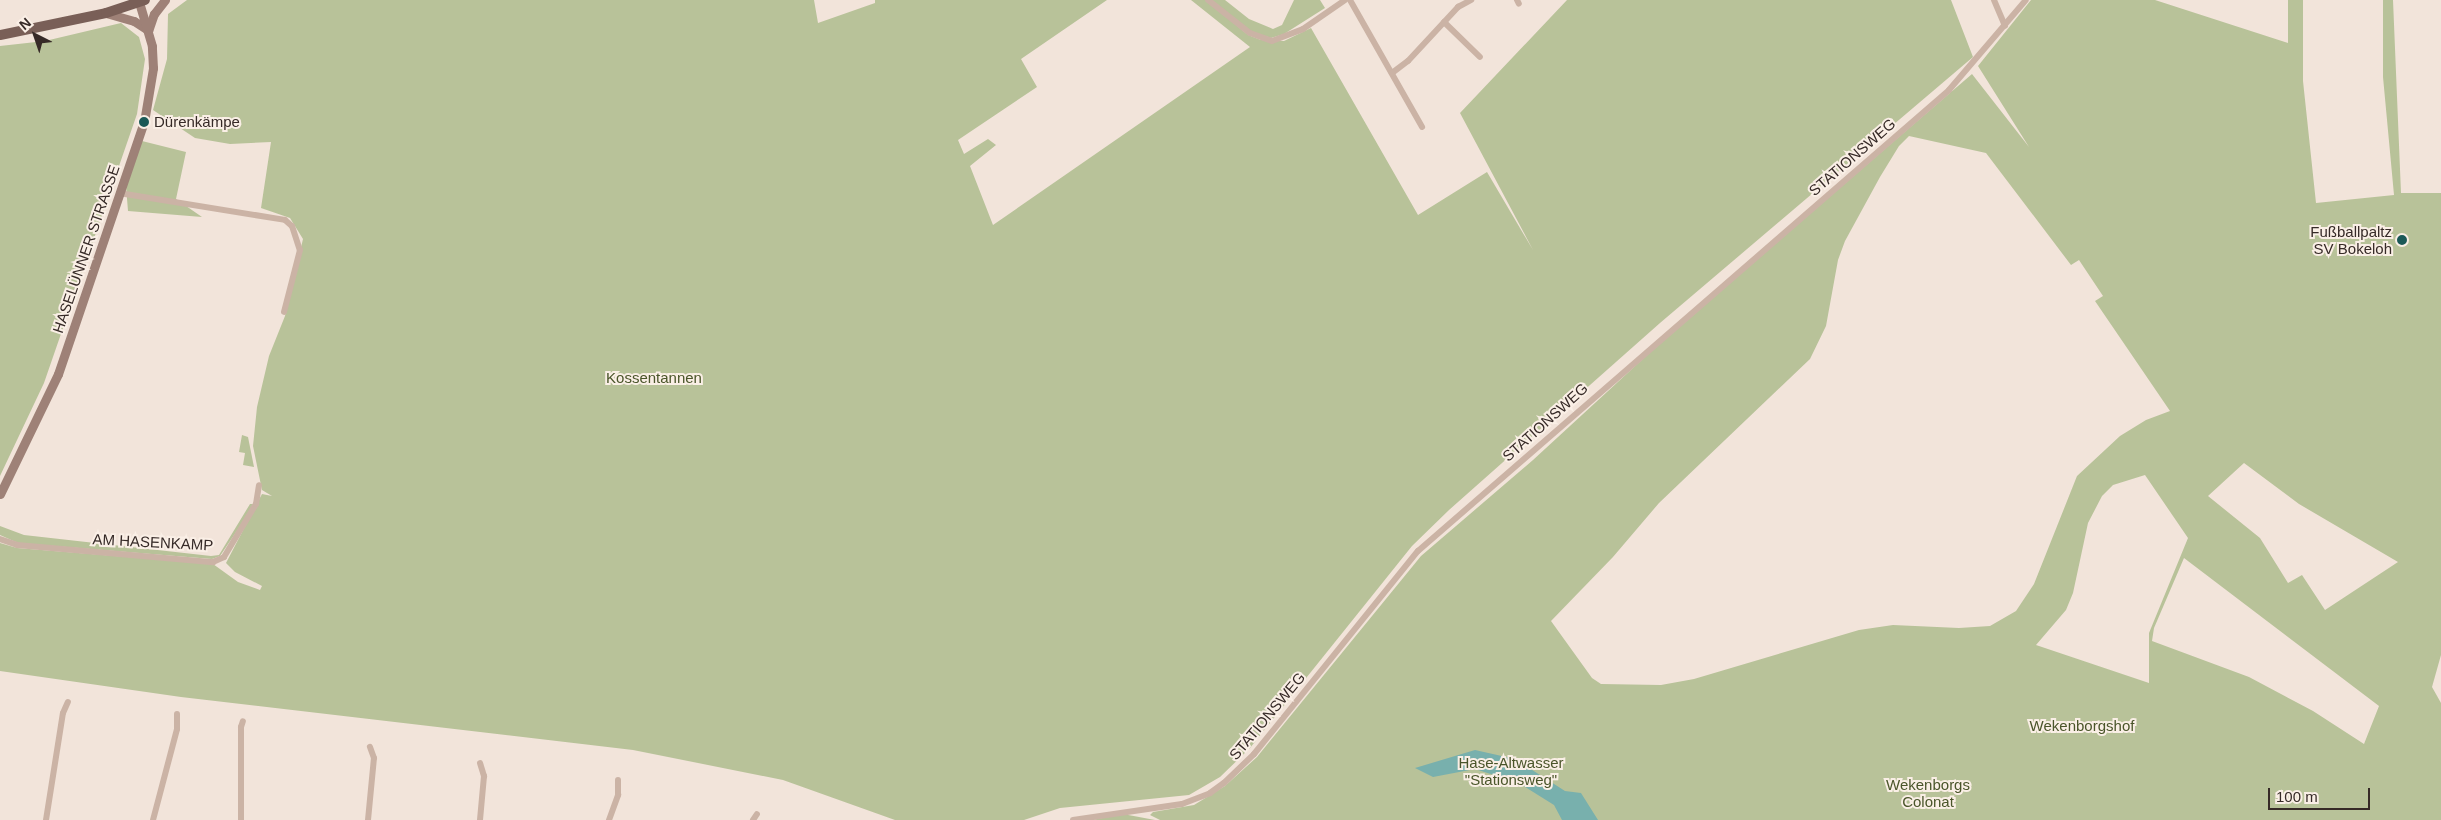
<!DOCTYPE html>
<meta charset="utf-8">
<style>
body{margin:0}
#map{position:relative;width:2441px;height:820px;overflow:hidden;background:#f2e4da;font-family:Arial,sans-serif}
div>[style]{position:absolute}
.green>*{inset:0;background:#b8c299}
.water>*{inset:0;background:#78b0ad}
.street>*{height:6px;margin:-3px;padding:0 3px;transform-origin:3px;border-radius:3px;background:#cbb3a5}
.secondary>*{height:9px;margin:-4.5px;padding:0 4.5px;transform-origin:4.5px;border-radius:4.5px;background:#9e8177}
.primary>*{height:10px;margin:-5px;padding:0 5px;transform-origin:5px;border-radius:5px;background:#795f57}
.dots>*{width:14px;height:14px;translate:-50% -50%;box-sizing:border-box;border:2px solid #faefe6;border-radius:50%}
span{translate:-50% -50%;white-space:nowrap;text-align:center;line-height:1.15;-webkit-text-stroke:4px #faefe6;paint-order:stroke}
.poi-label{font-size:15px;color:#362a27}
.left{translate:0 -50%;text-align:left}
.right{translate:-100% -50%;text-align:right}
.street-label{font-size:15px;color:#362a27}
.park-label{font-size:15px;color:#4a552a}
.north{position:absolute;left:10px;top:10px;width:50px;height:50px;-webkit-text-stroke:4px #faefe6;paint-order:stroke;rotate:319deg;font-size:14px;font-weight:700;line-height:20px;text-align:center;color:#362a27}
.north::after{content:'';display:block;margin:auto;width:18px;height:22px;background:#362a27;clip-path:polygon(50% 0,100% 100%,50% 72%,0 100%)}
.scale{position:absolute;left:2268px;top:788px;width:102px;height:22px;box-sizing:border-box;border:2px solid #362a27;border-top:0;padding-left:6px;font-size:15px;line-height:18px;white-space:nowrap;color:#362a27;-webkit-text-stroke:4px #faefe6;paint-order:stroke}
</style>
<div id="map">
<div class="green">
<div style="clip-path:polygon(187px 0,814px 0,818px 23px,875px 3px,875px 0,1107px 0,1021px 59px,1037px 87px,958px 140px,964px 154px,988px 139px,996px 145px,970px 166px,993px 225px,1250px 47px,1191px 0,1206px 0,1248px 35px,1261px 40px,1284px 41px,1311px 28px,1418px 215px,1487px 172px,1533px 250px,1460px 113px,1567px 0,1951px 0,1973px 57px,1660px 323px,1449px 510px,1412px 546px,1250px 748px,1220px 777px,1189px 795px,1060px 808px,1024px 820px,895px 820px,783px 780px,633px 750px,181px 697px,0 671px,0 543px,17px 548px,213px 564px,238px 582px,260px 590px,262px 586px,235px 572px,226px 563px,262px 494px,272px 496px,262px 490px,253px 446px,257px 407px,269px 356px,285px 316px,303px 239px,290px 218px,261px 208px,271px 142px,230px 144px,195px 138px,153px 110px,167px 59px,168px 14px)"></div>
<div style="clip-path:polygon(1211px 0,1225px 0,1249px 19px,1273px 29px,1282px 25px,1294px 0,1320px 0,1325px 8px,1284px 34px,1271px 38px,1250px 31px)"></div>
<div style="clip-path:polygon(evenodd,2031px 0,2155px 0,2288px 43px,2288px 0,2303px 0,2303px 81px,2316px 203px,2394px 195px,2383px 77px,2383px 0,2393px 0,2401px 193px,2441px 193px,2441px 655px,2432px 687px,2441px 703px,2441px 820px,1160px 820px,1150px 815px,1153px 812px,1194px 805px,1225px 786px,1257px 757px,1421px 556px,1533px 460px,1670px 334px,1972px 74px,2029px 147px,1978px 66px,2031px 0,1909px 136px,1986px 153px,2071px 265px,2079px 260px,2103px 296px,2095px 301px,2170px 411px,2146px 420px,2120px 436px,2077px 476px,2034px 584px,2016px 611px,1990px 626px,1959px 628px,1893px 625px,1859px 630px,1694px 679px,1661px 685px,1601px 684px,1592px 678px,1551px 621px,1613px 557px,1659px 503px,1810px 359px,1826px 326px,1838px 260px,1845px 241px,1880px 177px,1899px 146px,1909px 136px,2031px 0,2244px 463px,2299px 504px,2398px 562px,2325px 610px,2302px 575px,2288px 583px,2260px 538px,2208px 496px,2244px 463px,2031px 0,2145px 475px,2188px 538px,2149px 633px,2149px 683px,2036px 645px,2066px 610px,2073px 593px,2088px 523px,2102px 496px,2113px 485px,2145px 475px,2031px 0,2184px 558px,2379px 706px,2364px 744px,2313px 711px,2249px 677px,2152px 641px,2154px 628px,2184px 558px)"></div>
<div style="clip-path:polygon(121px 23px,139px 37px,145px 59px,137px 114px,44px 383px,0 476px,0 46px,45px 41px)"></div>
<div style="clip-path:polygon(142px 141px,186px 152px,176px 199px,202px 217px,128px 211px,126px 186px)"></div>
<div style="clip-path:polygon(242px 435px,248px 437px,254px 467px,243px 465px,245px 453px,239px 452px)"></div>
<div style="clip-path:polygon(250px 504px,255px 504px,220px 556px,212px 559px,18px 543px,0 535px,0 526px,24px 535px,211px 556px,219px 555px)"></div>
<div style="clip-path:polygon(1123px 814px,1155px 820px,1092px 820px)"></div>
</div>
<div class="water">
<div style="clip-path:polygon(1475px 750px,1515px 759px,1565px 791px,1581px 793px,1598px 820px,1562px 820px,1554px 805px,1519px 783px,1475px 769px,1433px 777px,1415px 768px)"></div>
</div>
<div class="street">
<div style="left:1208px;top:0;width:53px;rotate:38.2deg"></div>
<div style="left:1250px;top:33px;width:23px;rotate:20deg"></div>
<div style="left:1272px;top:41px;width:33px;rotate:-21deg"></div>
<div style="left:1303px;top:29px;width:51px;rotate:-34.6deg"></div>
<div style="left:1350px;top:0;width:146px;rotate:60.4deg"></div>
<div style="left:1517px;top:0;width:4px;rotate:63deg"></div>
<div style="left:1994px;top:0;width:28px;rotate:67deg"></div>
<div style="left:1444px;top:22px;width:50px;rotate:44.2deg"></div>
<div style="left:1392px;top:73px;width:20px;rotate:-37deg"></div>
<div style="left:1408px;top:61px;width:74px;rotate:-47.2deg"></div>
<div style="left:1458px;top:7px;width:15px;rotate:-28deg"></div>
<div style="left:119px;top:193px;width:168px;rotate:9.2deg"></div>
<div style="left:285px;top:220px;width:9px;rotate:41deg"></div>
<div style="left:292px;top:226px;width:25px;rotate:72deg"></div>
<div style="left:300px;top:250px;width:64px;rotate:104.5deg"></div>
<div style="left:0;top:539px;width:18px;rotate:19deg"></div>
<div style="left:17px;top:545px;width:197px;rotate:5deg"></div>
<div style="left:213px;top:562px;width:12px;rotate:-24deg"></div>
<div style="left:224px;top:557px;width:62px;rotate:-58.9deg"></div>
<div style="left:256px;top:504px;width:19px;rotate:-81deg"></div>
<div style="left:480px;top:763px;width:14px;rotate:73deg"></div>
<div style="left:484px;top:776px;width:44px;rotate:95.2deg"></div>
<div style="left:46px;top:820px;width:108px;rotate:-81deg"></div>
<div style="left:63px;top:713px;width:12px;rotate:-66deg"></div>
<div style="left:153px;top:820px;width:94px;rotate:-75.2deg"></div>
<div style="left:177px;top:729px;width:15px;rotate:-90deg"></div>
<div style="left:241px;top:820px;width:93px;rotate:-90deg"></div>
<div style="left:241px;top:727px;width:6px;rotate:-72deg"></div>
<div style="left:368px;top:820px;width:62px;rotate:-84.5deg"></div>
<div style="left:374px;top:758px;width:12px;rotate:-110deg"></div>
<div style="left:609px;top:820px;width:27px;rotate:-70deg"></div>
<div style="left:618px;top:795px;width:15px;rotate:-90deg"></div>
<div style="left:753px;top:820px;width:7px;rotate:-56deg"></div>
<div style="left:1073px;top:820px;width:110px;rotate:-8.4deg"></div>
<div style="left:1182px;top:804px;width:30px;rotate:-21deg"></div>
<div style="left:1210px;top:793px;width:17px;rotate:-36deg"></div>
<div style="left:1224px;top:783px;width:42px;rotate:-44deg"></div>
<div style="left:1254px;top:754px;width:261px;rotate:-51.1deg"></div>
<div style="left:1418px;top:551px;width:703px;rotate:-40.96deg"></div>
<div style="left:1949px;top:90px;width:118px;rotate:-49.5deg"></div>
</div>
<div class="secondary">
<div style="left:106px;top:13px;width:29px;rotate:16deg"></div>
<div style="left:134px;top:21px;width:17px;rotate:33deg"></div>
<div style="left:148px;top:31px;width:18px;rotate:-71deg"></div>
<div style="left:154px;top:14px;width:18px;rotate:-52deg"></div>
<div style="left:0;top:494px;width:133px;rotate:-64.2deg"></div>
<div style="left:58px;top:374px;width:266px;rotate:-71.2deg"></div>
<div style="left:144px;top:122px;width:55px;rotate:-80.5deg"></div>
<div style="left:153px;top:68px;width:22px;rotate:-93deg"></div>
<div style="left:152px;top:46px;width:46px;rotate:-106.5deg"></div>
</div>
<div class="primary">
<div style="left:0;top:35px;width:108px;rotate:-11.7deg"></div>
<div style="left:106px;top:13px;width:41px;rotate:-18.4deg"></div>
</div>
<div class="dots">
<div style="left:144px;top:122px;background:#1b5957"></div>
<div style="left:2402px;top:240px;background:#1b5957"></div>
</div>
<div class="poi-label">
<span class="left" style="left:154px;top:122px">Dürenkämpe</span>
<span class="right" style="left:2392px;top:240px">Fußballpaltz<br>SV Bokeloh</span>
</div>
<div class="street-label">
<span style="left:1852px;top:157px;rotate:-41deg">STATIONSWEG</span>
<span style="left:86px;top:249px;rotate:-71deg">HASELÜNNER STRASSE</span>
<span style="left:1545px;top:422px;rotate:-42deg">STATIONSWEG</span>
<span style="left:153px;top:542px;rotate:3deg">AM HASENKAMP</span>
<span style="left:1267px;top:716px;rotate:-50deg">STATIONSWEG</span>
</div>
<div class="park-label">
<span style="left:654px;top:378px">Kossentannen</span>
<span style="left:2082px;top:726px">Wekenborgshof</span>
<span style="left:1511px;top:771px">Hase-Altwasser<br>"Stationsweg"</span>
<span style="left:1928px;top:793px">Wekenborgs<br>Colonat</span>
</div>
<div class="north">N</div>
<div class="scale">100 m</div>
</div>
